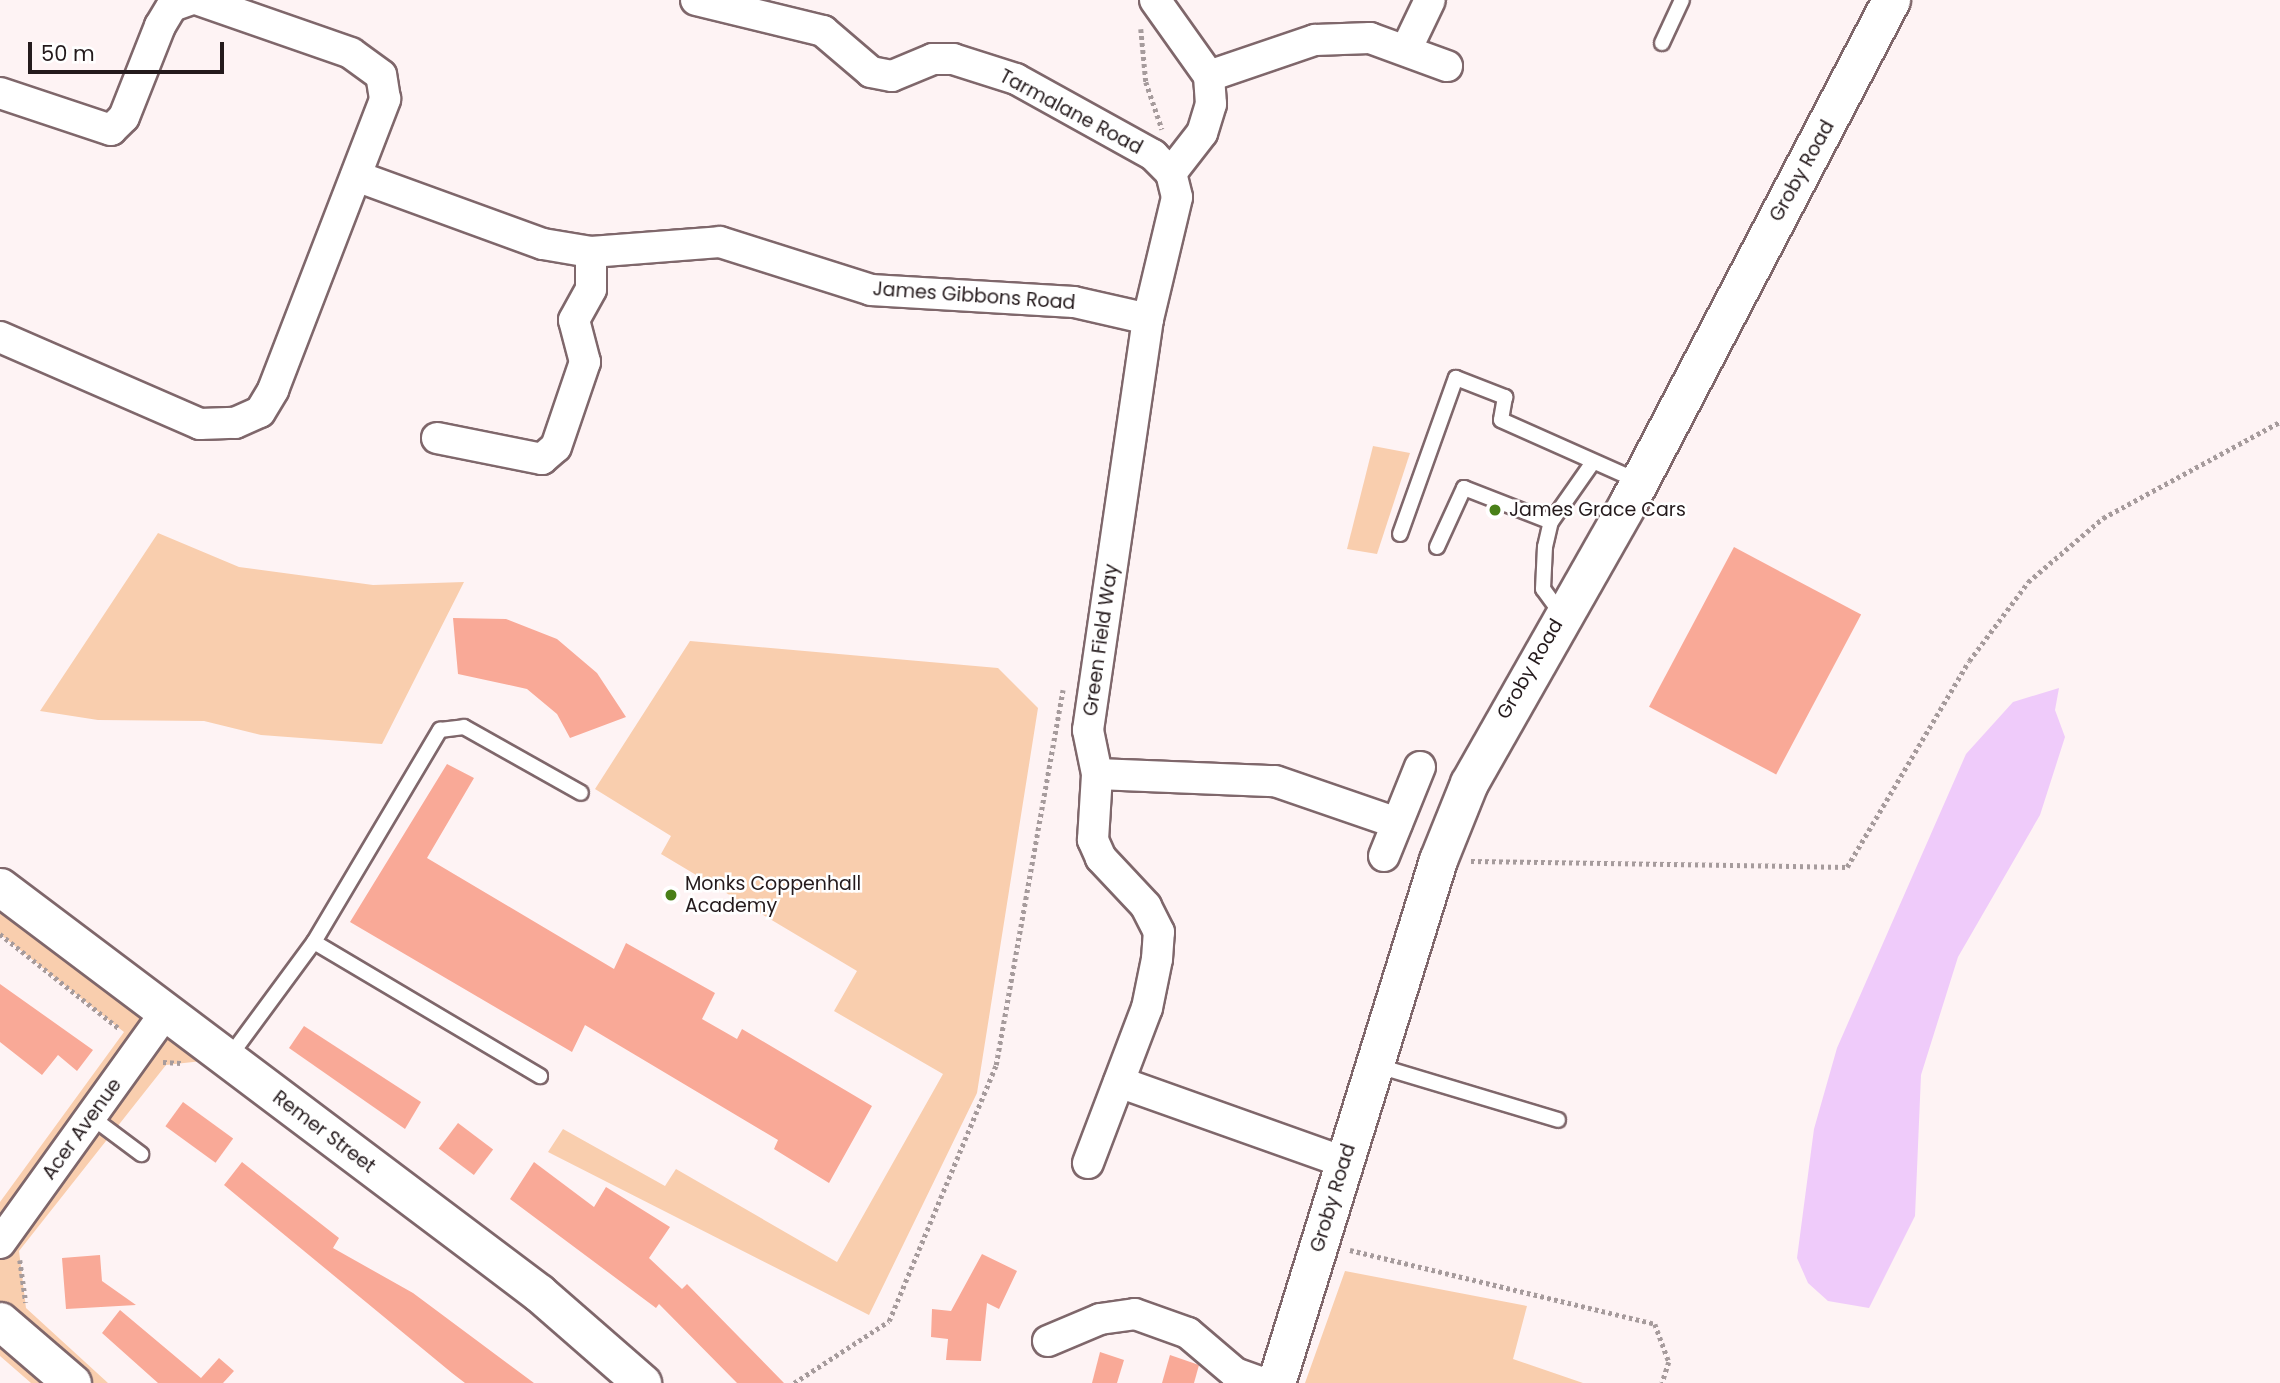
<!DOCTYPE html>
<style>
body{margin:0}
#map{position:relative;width:2280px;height:1383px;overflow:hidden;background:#fef3f4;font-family:Poppins,sans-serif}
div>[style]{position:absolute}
.green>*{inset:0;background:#f9ceae}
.water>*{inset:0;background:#efcbfa}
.building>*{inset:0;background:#f9a997;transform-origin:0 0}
.path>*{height:4.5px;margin-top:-2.25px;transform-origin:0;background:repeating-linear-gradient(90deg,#a69b9c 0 3.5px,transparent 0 7px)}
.roads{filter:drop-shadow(2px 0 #7f676b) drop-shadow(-2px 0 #7f676b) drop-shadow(0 2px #7f676b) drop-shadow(0 -2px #7f676b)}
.service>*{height:14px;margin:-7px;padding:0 7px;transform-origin:7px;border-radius:7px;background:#fff}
.minor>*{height:30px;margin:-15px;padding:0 15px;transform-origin:15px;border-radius:15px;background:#fff}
.tertiary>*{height:37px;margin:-18.5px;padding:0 18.5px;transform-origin:18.5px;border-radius:18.5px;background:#fff}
.dots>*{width:19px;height:19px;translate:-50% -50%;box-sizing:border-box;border:4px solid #fff;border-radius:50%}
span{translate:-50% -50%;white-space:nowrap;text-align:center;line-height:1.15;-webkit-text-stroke:5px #fff;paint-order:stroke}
.street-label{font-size:19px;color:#241a1c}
.poi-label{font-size:19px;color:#241a1c}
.left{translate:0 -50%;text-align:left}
.scale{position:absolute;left:28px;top:42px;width:196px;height:32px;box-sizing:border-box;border:4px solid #241a1c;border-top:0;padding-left:9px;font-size:21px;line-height:24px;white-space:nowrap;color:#241a1c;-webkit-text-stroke:5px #fff;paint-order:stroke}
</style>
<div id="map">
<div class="green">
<div style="clip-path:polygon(1373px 446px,1410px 453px,1377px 554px,1347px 549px)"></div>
<div style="clip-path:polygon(158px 533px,239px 567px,373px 585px,464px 582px,382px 744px,261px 735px,204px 721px,98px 720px,40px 711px)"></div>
<div style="clip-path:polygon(690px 641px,998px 668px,1038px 708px,977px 1093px,869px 1315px,548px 1152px,563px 1129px,665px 1186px,676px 1169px,837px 1262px,943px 1074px,834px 1011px,857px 971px,661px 854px,671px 836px,595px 789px)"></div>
<div style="clip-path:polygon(0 887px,202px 1061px,166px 1065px,19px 1251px,26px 1308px,108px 1383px,31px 1383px,0 1356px,0 1202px,124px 1032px,0 934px)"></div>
<div style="clip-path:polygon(1345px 1271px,1527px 1306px,1513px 1359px,1583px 1383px,1305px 1383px)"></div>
</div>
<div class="water">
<div style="clip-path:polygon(2059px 688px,2055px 710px,2065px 737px,2040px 815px,1958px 957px,1921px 1075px,1915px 1216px,1869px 1308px,1828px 1301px,1808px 1283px,1797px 1258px,1814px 1129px,1837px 1048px,1966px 754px,2013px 702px)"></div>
</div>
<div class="building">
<div style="left:1734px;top:547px;width:144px;height:181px;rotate:28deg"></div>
<div style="clip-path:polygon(453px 618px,506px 619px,557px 639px,597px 673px,626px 717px,570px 738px,557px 714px,527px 689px,458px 674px)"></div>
<div style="clip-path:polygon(447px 764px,474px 778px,427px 858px,614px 969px,626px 943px,715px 993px,702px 1019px,737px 1039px,742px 1029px,872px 1106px,829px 1183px,774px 1149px,778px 1140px,585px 1025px,572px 1052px,350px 922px)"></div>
<div style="clip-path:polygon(0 984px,93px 1050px,77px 1071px,58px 1055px,42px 1075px,0 1042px)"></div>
<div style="clip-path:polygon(304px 1026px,421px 1102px,405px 1129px,289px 1048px)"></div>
<div style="left:183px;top:1102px;width:62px;height:30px;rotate:36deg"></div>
<div style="left:458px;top:1123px;width:44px;height:32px;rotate:37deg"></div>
<div style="clip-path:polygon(242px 1162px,339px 1238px,333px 1248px,413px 1293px,534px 1383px,465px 1383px,452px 1373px,224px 1185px)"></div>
<div style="clip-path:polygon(534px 1162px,594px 1207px,606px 1187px,670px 1227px,649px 1258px,682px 1289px,687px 1284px,784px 1383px,737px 1383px,659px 1304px,656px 1308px,510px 1199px)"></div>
<div style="clip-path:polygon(982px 1254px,1017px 1271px,999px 1309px,987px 1303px,981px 1361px,946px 1360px,948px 1339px,931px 1337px,932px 1309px,951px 1311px)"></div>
<div style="clip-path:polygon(100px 1255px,102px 1281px,136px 1305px,66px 1309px,62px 1258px)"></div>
<div style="clip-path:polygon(120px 1310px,201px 1378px,219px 1358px,234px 1371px,223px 1383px,158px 1383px,102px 1333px)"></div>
<div style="clip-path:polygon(1100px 1352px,1124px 1360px,1117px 1383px,1092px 1383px)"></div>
<div style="clip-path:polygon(1170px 1355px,1199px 1365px,1194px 1383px,1162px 1383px)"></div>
</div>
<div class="path">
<div style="left:1141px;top:29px;width:53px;rotate:84.6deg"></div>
<div style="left:1146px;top:82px;width:50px;rotate:71.2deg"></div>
<div style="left:1471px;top:861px;width:376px;rotate:0.9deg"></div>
<div style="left:1847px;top:867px;width:239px;rotate:-59.4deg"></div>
<div style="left:1969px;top:661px;width:99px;rotate:-53.2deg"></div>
<div style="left:2028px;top:582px;width:99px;rotate:-40.5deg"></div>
<div style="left:2103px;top:518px;width:201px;rotate:-28.5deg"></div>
<div style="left:0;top:934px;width:153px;rotate:38.4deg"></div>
<div style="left:163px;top:1062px;width:18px;rotate:3deg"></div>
<div style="left:1350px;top:1250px;width:314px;rotate:13.6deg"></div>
<div style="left:1655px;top:1324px;width:40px;rotate:69.8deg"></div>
<div style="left:1669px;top:1362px;width:22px;rotate:108deg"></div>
<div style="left:20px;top:1260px;width:43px;rotate:82.1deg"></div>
<div style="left:794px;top:1383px;width:113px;rotate:-33.1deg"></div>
<div style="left:889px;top:1321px;width:277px;rotate:-67.3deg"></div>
<div style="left:996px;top:1065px;width:381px;rotate:-79.9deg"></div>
</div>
<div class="roads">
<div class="service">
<div style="left:1662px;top:43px;width:47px;rotate:-65.1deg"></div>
<div style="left:1400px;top:534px;width:166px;rotate:-70.3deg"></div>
<div style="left:1456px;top:378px;width:53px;rotate:21.2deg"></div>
<div style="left:1505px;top:397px;width:23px;rotate:100deg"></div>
<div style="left:1501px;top:420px;width:150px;rotate:24deg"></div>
<div style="left:1437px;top:547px;width:65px;rotate:-65.4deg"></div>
<div style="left:1464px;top:488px;width:93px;rotate:21.3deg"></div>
<div style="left:1562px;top:615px;width:32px;rotate:-126deg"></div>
<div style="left:1543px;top:589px;width:42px;rotate:-87.3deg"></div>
<div style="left:1545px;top:547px;width:26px;rotate:-77deg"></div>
<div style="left:1551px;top:522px;width:73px;rotate:-55deg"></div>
<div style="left:314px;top:942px;width:263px;rotate:30.7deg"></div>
<div style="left:227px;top:1060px;width:147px;rotate:-53.6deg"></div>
<div style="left:314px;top:942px;width:247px;rotate:-59.3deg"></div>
<div style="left:440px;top:730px;width:24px;rotate:-7deg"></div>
<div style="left:464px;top:727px;width:134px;rotate:29.4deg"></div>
<div style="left:1375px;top:1065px;width:191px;rotate:16.7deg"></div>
<div style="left:90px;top:1116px;width:64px;rotate:36.7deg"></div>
</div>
<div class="minor">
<div style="left:696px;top:0;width:131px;rotate:13.7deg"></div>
<div style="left:823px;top:31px;width:63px;rotate:40.5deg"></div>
<div style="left:871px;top:72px;width:21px;rotate:11deg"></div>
<div style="left:892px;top:76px;width:44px;rotate:-22.5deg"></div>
<div style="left:933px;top:59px;width:20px"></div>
<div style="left:953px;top:59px;width:66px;rotate:17.6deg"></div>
<div style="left:1016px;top:79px;width:157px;rotate:29deg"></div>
<div style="left:1153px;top:155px;width:25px;rotate:45deg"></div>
<div style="left:1155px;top:0;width:93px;rotate:54.6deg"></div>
<div style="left:1209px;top:76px;width:28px;rotate:86deg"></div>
<div style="left:1211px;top:104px;width:30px;rotate:107deg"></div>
<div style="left:1202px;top:133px;width:51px;rotate:127.8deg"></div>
<div style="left:1406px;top:50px;width:55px;rotate:-64.4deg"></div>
<div style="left:1209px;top:76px;width:112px;rotate:-18.8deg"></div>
<div style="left:1315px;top:40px;width:55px;rotate:-2.1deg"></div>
<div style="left:1370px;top:38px;width:82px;rotate:20deg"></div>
<div style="left:0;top:93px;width:117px;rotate:18.4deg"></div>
<div style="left:111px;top:130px;width:18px;rotate:-45deg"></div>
<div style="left:124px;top:117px;width:98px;rotate:-68.4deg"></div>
<div style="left:160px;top:26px;width:23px;rotate:-59deg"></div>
<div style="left:172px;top:6px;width:18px;rotate:-19deg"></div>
<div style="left:356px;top:176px;width:199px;rotate:20deg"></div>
<div style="left:543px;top:244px;width:49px;rotate:9.5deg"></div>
<div style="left:591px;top:252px;width:129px;rotate:-4.4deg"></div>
<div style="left:720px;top:242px;width:158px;rotate:17.6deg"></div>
<div style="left:871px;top:290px;width:203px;rotate:3.4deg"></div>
<div style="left:1074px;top:302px;width:76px;rotate:12.9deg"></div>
<div style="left:0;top:337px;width:218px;rotate:23.5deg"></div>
<div style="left:200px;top:424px;width:35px;rotate:-2deg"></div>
<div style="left:235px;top:423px;width:27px;rotate:-24deg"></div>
<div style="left:260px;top:412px;width:26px;rotate:-59deg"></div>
<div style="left:273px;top:390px;width:312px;rotate:-68.9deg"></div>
<div style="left:385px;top:99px;width:24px;rotate:-99deg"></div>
<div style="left:381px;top:75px;width:37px;rotate:-144deg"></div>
<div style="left:351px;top:53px;width:161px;rotate:-160.8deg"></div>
<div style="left:437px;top:438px;width:107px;rotate:11.3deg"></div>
<div style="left:542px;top:459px;width:18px;rotate:-41deg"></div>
<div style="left:556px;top:447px;width:90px;rotate:-71.2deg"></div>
<div style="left:585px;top:362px;width:43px;rotate:-104.7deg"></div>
<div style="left:574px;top:320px;width:35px;rotate:-61deg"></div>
<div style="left:591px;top:289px;width:37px;rotate:-90deg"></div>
<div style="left:1097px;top:774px;width:178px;rotate:2.3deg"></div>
<div style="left:1275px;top:781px;width:129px;rotate:19deg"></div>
<div style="left:1384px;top:856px;width:96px;rotate:-68deg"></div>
<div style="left:1119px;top:1082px;width:239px;rotate:19.6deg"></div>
<div style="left:1088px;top:1163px;width:166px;rotate:-69.2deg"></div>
<div style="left:1147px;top:1008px;width:50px;rotate:-78.5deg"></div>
<div style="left:1157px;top:959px;width:27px;rotate:-86deg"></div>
<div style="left:1159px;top:932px;width:29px;rotate:-117deg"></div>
<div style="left:1146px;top:906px;width:66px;rotate:-133.2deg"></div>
<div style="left:1101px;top:858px;width:20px;rotate:-114deg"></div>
<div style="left:1093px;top:840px;width:66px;rotate:-86.5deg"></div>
<div style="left:1097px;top:774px;width:45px;rotate:-101.6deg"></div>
<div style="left:1088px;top:730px;width:415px;rotate:-81.7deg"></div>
<div style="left:1148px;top:319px;width:125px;rotate:-76.6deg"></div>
<div style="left:1177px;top:197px;width:25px;rotate:-104deg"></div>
<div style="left:0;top:1243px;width:281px;rotate:-54.3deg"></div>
<div style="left:1048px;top:1341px;width:56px;rotate:-22.9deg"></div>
<div style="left:1100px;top:1319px;width:35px;rotate:-8deg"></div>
<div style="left:1135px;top:1314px;width:56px;rotate:19.7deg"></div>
<div style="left:1188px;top:1333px;width:62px;rotate:40.4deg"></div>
<div style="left:1235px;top:1373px;width:29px;rotate:20deg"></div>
</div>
<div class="tertiary">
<div style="left:0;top:887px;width:675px;rotate:36.99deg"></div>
<div style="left:539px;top:1293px;width:137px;rotate:41.1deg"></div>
<div style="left:0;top:1321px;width:95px;rotate:40.7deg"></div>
<div style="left:1276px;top:1383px;width:548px;rotate:-72.79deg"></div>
<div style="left:1438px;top:860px;width:83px;rotate:-68.1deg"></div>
<div style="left:1469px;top:783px;width:322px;rotate:-60.4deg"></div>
<div style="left:1628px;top:503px;width:568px;rotate:-62.4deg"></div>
</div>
</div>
<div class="dots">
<div style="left:1495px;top:510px;background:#498018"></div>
<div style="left:671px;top:895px;background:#498018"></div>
</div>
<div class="street-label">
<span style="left:1071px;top:112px;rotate:28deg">Tarmalane Road</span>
<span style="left:1802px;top:171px;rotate:-61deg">Groby Road</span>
<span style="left:974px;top:296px;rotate:4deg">James Gibbons Road</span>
<span style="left:1101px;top:640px;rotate:-82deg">Green Field Way</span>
<span style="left:1530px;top:669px;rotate:-60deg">Groby Road</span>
<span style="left:82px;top:1129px;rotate:-54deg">Acer Avenue</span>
<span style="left:324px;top:1132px;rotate:37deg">Remer Street</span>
<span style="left:1333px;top:1198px;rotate:-73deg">Groby Road</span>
</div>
<div class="poi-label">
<span class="left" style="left:1509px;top:510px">James Grace Cars</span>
<span class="left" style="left:685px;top:895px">Monks Coppenhall<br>Academy</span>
</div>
<div class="scale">50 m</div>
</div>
